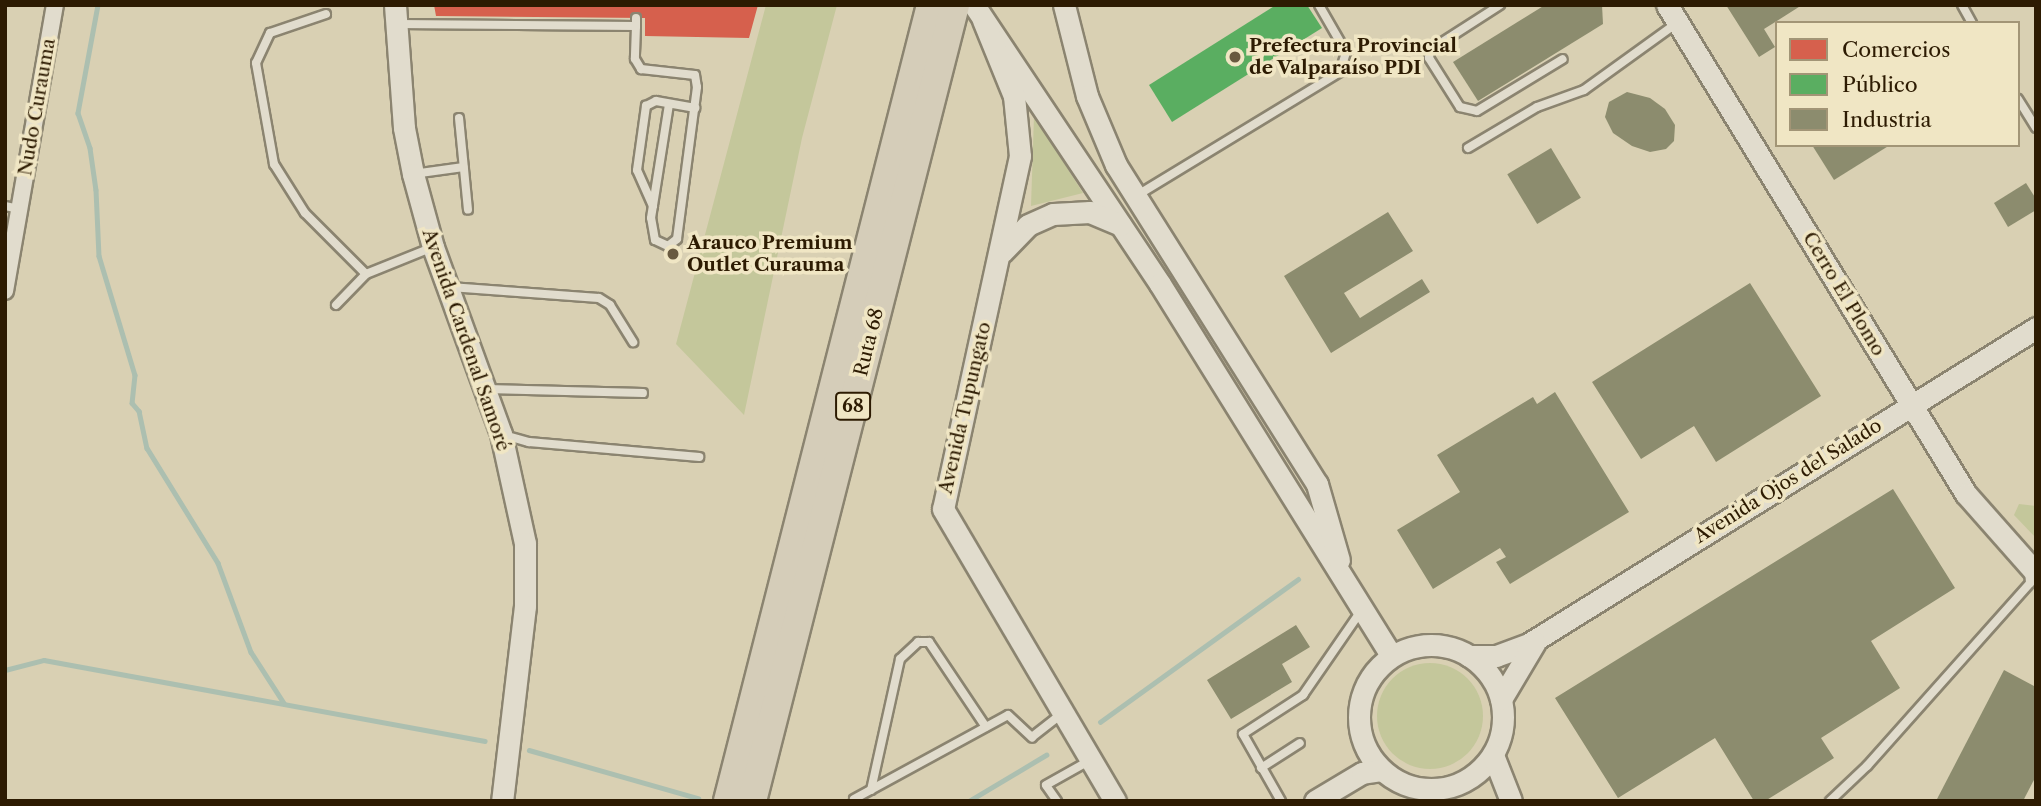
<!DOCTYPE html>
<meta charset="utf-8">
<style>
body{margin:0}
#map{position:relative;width:2041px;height:806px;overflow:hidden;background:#d9d0b3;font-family:"Libre Caslon Text",serif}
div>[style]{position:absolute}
.green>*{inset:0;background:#c4c79b}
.round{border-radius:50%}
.shops>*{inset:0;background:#d6604d}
.public>*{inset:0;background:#5aae61}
.industry>*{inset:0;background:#8c8c6e;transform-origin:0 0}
.stream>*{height:4.5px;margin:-2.25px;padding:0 2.25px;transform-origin:2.25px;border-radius:2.25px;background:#acbfb0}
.roads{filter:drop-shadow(2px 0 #8b8470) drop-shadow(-2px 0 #8b8470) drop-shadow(0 2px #8b8470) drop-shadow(0 -2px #8b8470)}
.lane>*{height:8px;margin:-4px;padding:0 4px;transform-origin:4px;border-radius:4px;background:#e1dccd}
.street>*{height:16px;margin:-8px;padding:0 8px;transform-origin:8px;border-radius:8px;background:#e1dccd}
.secondary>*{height:21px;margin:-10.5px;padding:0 10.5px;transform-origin:10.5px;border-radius:10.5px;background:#e1dccd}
.secondary>.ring{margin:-10.5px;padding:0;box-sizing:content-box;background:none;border:21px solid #e1dccd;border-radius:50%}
.highway>*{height:28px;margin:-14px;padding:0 14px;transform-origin:14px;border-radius:14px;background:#d5cdb9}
.dots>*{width:19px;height:19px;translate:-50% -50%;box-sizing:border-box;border:4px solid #f0e6c4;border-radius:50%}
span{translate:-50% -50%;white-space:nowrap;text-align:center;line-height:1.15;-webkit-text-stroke:7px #f0e6c4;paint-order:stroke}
.shield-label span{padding:2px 5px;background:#f0e6c4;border:2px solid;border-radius:5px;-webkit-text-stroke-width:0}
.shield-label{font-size:18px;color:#2d1b02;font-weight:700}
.poi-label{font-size:19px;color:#2d1b02;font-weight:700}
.left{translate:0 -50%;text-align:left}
.street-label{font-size:19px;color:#2d1b02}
.frame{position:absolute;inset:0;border:7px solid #2d1b02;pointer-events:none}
.legend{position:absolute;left:1775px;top:21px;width:245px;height:126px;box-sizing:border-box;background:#f0e6c4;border:2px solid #a29576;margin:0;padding:9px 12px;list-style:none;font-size:21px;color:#2d1b02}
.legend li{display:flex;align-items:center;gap:14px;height:35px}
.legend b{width:35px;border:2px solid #a29576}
</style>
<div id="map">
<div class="green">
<div style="clip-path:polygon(766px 5px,837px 5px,802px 138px,744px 415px,676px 344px)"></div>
<div style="clip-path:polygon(1034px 116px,1083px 193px,1031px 206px)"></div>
<div style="clip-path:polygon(2019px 504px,2036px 506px,2036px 538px,2014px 515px)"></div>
<div class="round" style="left:1377px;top:663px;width:106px;height:106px"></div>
</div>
<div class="shops">
<div style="clip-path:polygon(434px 5px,758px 5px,749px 38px,645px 36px,645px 18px,436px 16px)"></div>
</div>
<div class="public">
<div style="clip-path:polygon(1276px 5px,1307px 5px,1322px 28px,1172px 122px,1149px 85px)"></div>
</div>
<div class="industry">
<div style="clip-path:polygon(1545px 5px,1602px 5px,1603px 24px,1478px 101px,1453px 62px)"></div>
<div style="clip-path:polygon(1726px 5px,1802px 5px,1764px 29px,1775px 47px,1759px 57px)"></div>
<div style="clip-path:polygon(1627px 92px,1650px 98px,1665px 109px,1675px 125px,1674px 141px,1666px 149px,1650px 152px,1632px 146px,1613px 133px,1605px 117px,1609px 102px)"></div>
<div style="clip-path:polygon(1812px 145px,1890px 145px,1834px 180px)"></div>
<div style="left:1551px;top:148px;width:58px;height:51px;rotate:59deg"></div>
<div style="clip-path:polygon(2026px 183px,2036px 199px,2036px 210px,2008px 227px,1994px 203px)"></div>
<div style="clip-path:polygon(1388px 212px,1413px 251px,1344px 293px,1360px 318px,1422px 279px,1430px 292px,1331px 353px,1284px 276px)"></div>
<div style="clip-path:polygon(1750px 283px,1821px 396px,1716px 462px,1694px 426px,1641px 459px,1592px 382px)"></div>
<div style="clip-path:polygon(1555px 392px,1629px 512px,1510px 584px,1496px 562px,1506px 557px,1500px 548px,1433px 589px,1397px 530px,1460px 492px,1437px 455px,1533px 397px,1537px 404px)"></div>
<div style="clip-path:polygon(1893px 489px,1955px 588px,1871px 641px,1900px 688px,1821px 738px,1834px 758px,1765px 801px,1754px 801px,1715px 738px,1618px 798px,1555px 698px)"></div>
<div style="clip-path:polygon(1296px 625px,1310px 647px,1282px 664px,1292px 682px,1231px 719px,1207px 680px)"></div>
<div style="clip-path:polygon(2004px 670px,2036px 687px,2036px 776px,2023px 801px,1936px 801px)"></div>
</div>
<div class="stream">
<div style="left:98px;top:5px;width:110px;rotate:100.5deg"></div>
<div style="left:78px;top:113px;width:37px;rotate:71deg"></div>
<div style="left:90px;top:148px;width:42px;rotate:81.9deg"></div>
<div style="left:96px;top:190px;width:66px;rotate:87.4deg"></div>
<div style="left:99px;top:256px;width:124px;rotate:73.2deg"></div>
<div style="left:135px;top:375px;width:28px;rotate:96deg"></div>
<div style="left:132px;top:403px;width:11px;rotate:49deg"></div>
<div style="left:139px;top:411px;width:38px;rotate:78deg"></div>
<div style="left:147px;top:448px;width:135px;rotate:58.3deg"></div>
<div style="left:218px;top:563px;width:95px;rotate:69.7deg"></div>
<div style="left:251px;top:652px;width:61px;rotate:57.1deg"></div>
<div style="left:5px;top:670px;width:40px;rotate:-14.4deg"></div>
<div style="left:44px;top:660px;width:448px;rotate:10.4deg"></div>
<div style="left:1100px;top:722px;width:244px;rotate:-35.8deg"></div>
<div style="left:529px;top:750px;width:176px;rotate:15.9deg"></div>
<div style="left:969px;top:801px;width:90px;rotate:-30.9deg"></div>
</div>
<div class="roads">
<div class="lane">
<div style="left:1500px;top:5px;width:83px;rotate:147.3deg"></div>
<div style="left:1430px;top:50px;width:8px;rotate:97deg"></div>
<div style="left:1429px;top:58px;width:58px;rotate:57.7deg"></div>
<div style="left:1460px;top:107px;width:17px;rotate:13deg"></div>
<div style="left:1477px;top:111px;width:100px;rotate:-31.2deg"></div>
<div style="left:1962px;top:5px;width:21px;rotate:61deg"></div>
<div style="left:326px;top:14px;width:59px;rotate:161.3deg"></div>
<div style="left:270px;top:33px;width:33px;rotate:115deg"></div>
<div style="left:256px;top:63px;width:103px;rotate:79.9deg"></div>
<div style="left:274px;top:164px;width:58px;rotate:57.7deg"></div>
<div style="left:305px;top:213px;width:86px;rotate:45deg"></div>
<div style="left:397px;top:24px;width:239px;rotate:0.5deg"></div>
<div style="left:636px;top:26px;width:8px;rotate:-90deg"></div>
<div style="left:636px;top:26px;width:33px;rotate:92deg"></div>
<div style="left:635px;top:59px;width:12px;rotate:59deg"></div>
<div style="left:641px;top:69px;width:54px;rotate:6.3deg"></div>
<div style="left:695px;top:75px;width:12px;rotate:81deg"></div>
<div style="left:697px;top:87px;width:153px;rotate:97.5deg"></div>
<div style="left:677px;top:239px;width:11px;rotate:142deg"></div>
<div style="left:668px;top:246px;width:14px;rotate:-155deg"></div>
<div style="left:655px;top:240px;width:22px;rotate:-100deg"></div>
<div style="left:651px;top:218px;width:115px;rotate:-81deg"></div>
<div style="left:2018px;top:99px;width:34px;rotate:58deg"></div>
<div style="left:459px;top:118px;width:92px;rotate:84.4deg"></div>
<div style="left:1468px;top:148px;width:80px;rotate:-30.7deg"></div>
<div style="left:1537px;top:107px;width:50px;rotate:-19.9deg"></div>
<div style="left:1584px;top:90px;width:115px;rotate:-35.8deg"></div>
<div style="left:413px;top:174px;width:51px;rotate:-7.8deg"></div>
<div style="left:1136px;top:196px;width:239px;rotate:-31.3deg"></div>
<div style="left:1340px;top:72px;width:21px;rotate:-73deg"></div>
<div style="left:1346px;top:52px;width:54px;rotate:-119.9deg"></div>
<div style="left:5px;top:206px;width:14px;rotate:12deg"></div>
<div style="left:653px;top:206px;width:39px;rotate:-114deg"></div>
<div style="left:637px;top:170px;width:65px;rotate:-82deg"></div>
<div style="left:646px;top:106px;width:11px;rotate:-27deg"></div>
<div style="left:656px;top:101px;width:40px;rotate:10deg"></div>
<div style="left:450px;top:287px;width:149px;rotate:4.2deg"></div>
<div style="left:599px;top:298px;width:13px;rotate:32deg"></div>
<div style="left:610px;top:305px;width:44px;rotate:58.1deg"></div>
<div style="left:336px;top:305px;width:43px;rotate:-45.9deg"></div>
<div style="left:366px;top:274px;width:72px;rotate:-21.9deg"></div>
<div style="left:487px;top:389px;width:156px;rotate:1.5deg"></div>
<div style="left:504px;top:435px;width:26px;rotate:16deg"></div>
<div style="left:529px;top:442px;width:171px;rotate:5deg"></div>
<div style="left:1261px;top:768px;width:46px;rotate:-32.7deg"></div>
<div style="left:871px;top:790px;width:134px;rotate:-77.5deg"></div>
<div style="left:900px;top:659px;width:25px;rotate:-43deg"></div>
<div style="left:918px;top:642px;width:11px"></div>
<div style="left:929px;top:642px;width:102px;rotate:56.2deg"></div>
<div style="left:854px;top:799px;width:175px;rotate:-28.6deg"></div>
<div style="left:1008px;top:715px;width:33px;rotate:43deg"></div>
<div style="left:1032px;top:737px;width:39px;rotate:-38deg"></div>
<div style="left:1057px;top:801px;width:19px;rotate:-125deg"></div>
<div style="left:1046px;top:785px;width:49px;rotate:-29.2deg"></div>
<div style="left:1281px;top:801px;width:77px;rotate:-119.6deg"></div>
<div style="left:1243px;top:734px;width:72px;rotate:-33deg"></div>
<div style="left:1303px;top:695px;width:102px;rotate:-55.4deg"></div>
<div style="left:1830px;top:801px;width:51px;rotate:-43.4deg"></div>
<div style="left:1867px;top:766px;width:245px;rotate:-48.3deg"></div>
<div style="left:2030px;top:583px;width:13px;rotate:-94deg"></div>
</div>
<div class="street">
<div style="left:5px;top:291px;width:290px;rotate:-80.1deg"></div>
</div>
<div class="secondary">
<div style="left:395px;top:5px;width:123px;rotate:85.8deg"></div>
<div style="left:404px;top:128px;width:47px;rotate:78.9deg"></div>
<div style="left:413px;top:174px;width:76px;rotate:74.7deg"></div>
<div style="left:433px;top:247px;width:199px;rotate:70deg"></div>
<div style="left:501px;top:434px;width:112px;rotate:77.6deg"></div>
<div style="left:525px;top:543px;width:63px;rotate:90deg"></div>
<div style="left:525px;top:606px;width:196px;rotate:96.7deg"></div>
<div style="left:974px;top:5px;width:335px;rotate:56.3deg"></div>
<div style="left:1160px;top:284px;width:438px;rotate:58.1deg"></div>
<div style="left:1064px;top:5px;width:94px;rotate:75.8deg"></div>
<div style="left:1087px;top:96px;width:75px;rotate:67.2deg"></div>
<div style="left:1116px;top:165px;width:377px;rotate:57.8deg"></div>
<div style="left:1317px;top:484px;width:79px;rotate:73.9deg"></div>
<div style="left:1667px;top:5px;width:573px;rotate:58.56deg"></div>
<div style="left:1966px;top:494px;width:106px;rotate:48.5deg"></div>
<div style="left:983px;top:20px;width:82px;rotate:67.8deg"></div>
<div style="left:1014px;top:96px;width:60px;rotate:84.3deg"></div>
<div style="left:1020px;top:156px;width:361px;rotate:102.3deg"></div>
<div style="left:943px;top:509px;width:339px;rotate:59.5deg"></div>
<div style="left:1002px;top:252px;width:37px;rotate:-46deg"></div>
<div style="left:1028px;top:225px;width:27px;rotate:-24deg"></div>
<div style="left:1053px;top:214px;width:37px;rotate:-3deg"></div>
<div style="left:1090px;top:212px;width:33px;rotate:23deg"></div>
<div class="ring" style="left:1359px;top:645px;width:123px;height:123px"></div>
<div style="left:1469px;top:656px;width:27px"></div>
<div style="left:1496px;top:656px;width:33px;rotate:-20deg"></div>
<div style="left:1527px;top:645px;width:600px;rotate:-31.91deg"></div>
<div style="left:1501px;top:699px;width:66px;rotate:-59.2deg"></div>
<div style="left:1493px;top:755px;width:49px;rotate:68.6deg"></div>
<div style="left:1315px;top:801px;width:55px;rotate:-30.8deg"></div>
<div style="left:1362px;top:773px;width:19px;rotate:-9deg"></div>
</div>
<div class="highway">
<div style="left:728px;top:801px;width:821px;rotate:-75.69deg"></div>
<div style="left:752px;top:801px;width:821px;rotate:-75.69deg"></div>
</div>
</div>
<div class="dots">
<div style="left:1235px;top:57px;background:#695a40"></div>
<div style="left:673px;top:254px;background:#695a40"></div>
</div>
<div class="shield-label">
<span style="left:853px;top:406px">68</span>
</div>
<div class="poi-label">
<span class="left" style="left:1249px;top:57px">Prefectura Provincial<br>de Valparaíso PDI</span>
<span class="left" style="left:687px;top:254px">Arauco Premium<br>Outlet Curauma</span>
</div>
<div class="street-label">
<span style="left:37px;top:107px;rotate:-80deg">Nudo Curauma</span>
<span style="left:1844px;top:294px;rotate:59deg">Cerro El Plomo</span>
<span style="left:466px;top:340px;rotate:71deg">Avenida Cardenal Samoré</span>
<span style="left:869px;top:342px;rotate:-76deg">Ruta 68</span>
<span style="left:965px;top:408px;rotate:-77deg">Avenida Tupungato</span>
<span style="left:1788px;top:481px;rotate:-32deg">Avenida Ojos del Salado</span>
</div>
<div class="frame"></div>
<ul class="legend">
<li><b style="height:19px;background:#d6604d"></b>Comercios</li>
<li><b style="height:19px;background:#5aae61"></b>Público</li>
<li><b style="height:19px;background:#8c8c6e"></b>Industria</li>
</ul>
</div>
